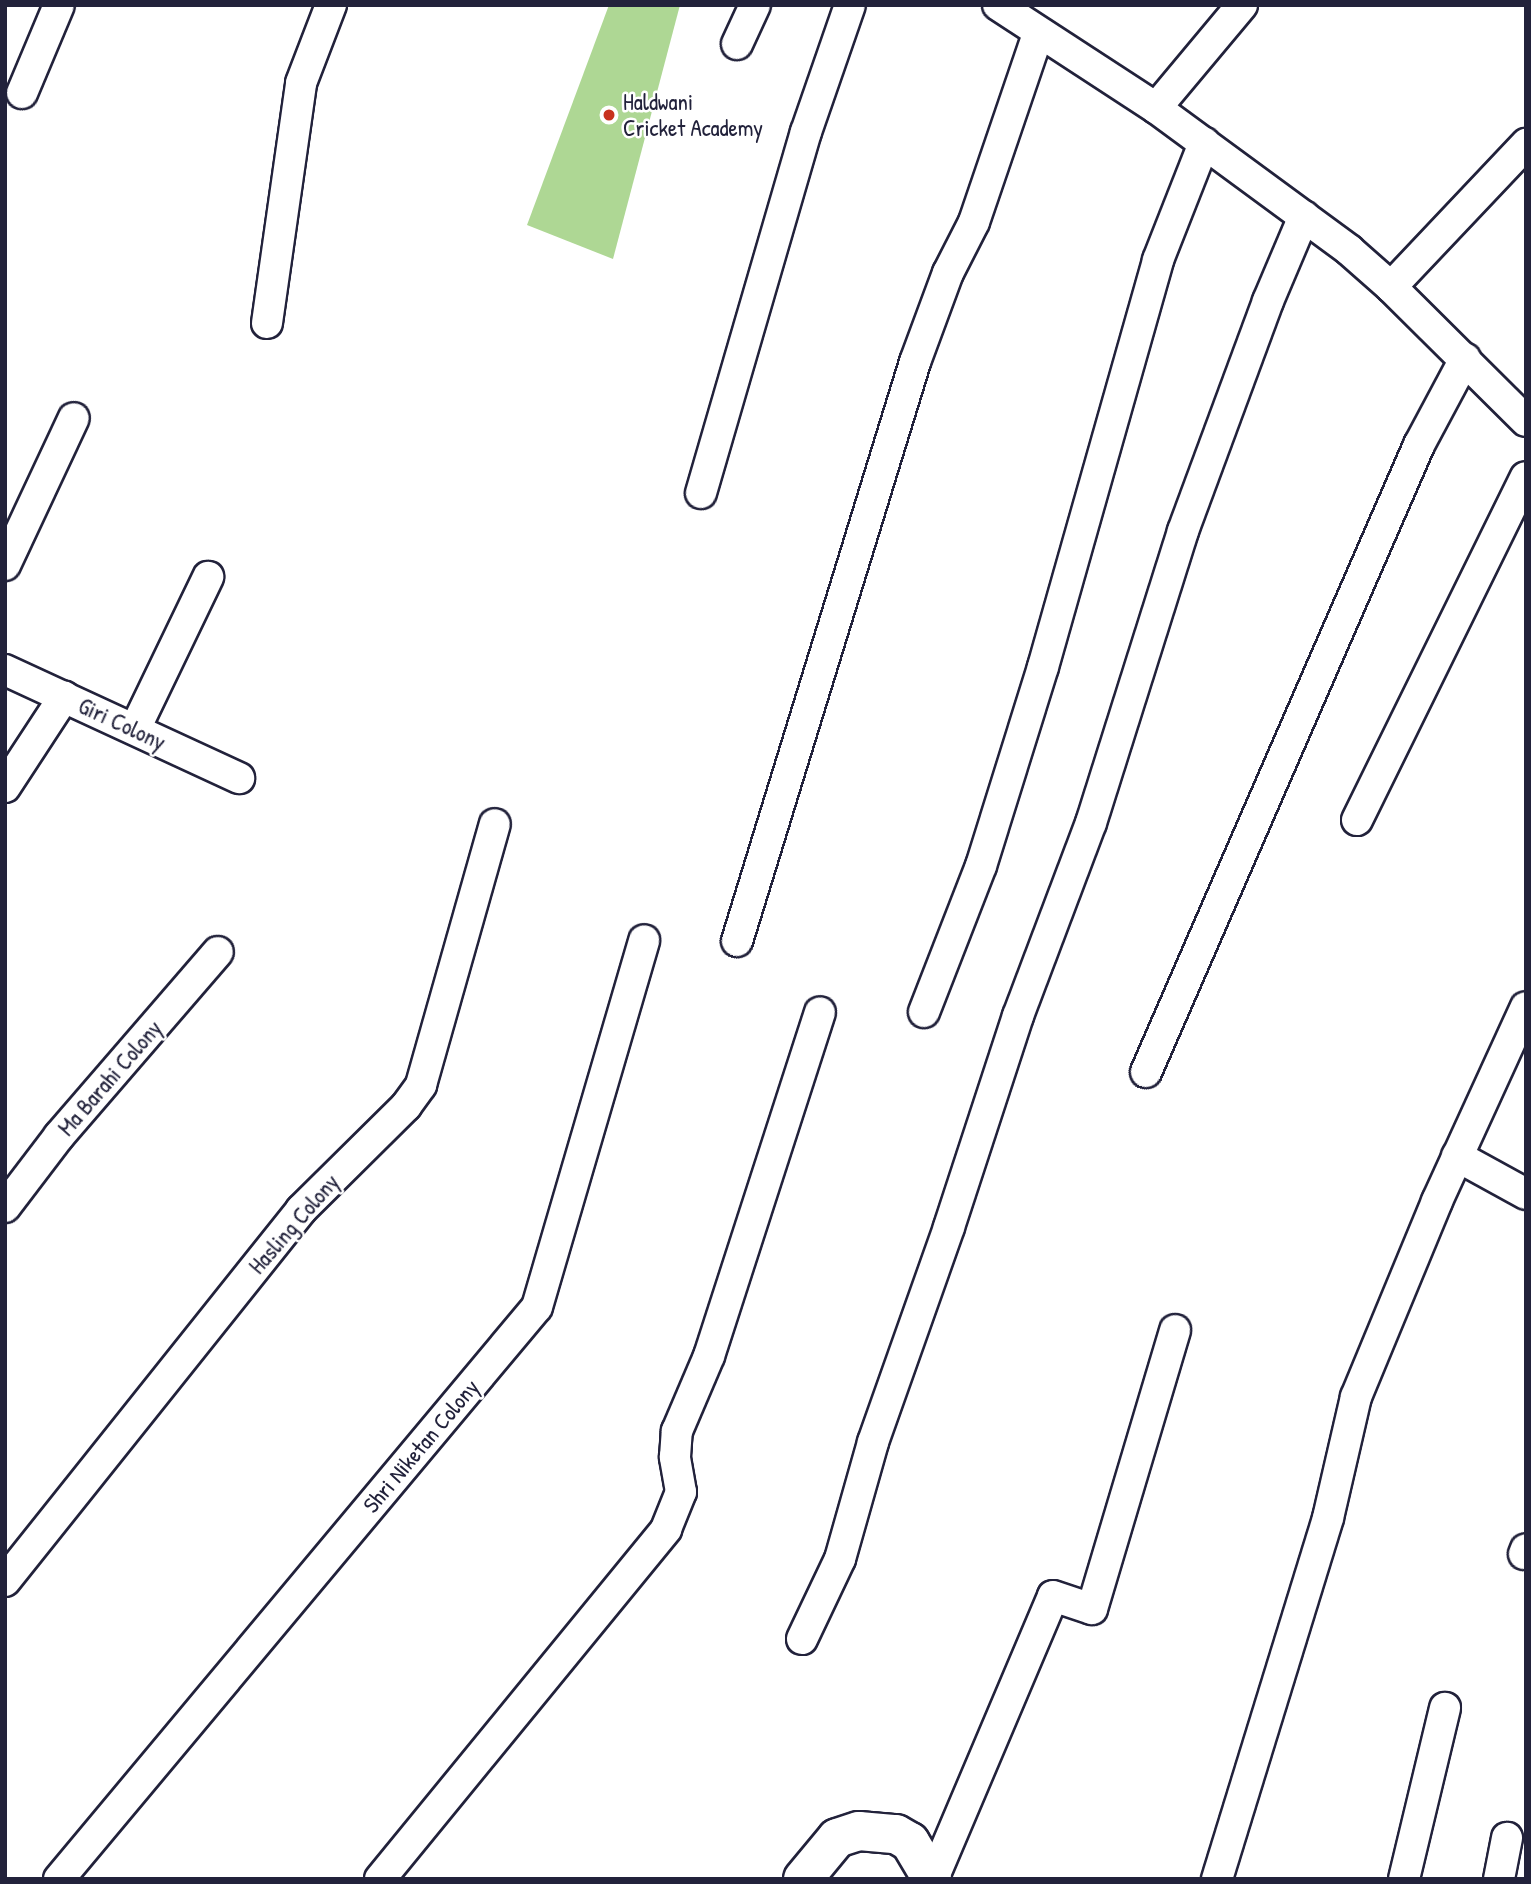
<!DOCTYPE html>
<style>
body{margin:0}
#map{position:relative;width:1531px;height:1884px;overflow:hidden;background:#fff;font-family:"Patrick Hand",sans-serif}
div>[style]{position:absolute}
.green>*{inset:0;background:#aed794}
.roads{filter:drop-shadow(2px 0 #22223b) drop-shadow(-2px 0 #22223b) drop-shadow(0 2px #22223b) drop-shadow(0 -2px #22223b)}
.street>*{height:30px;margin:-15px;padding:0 15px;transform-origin:15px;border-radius:15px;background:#fff}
.secondary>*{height:38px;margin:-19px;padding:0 19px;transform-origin:19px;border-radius:19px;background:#fff}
.dots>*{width:19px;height:19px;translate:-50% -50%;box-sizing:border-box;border:4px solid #fff;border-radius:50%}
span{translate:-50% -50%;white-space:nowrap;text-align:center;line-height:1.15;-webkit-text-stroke:5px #fff;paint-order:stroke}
.poi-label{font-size:23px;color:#22223b}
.left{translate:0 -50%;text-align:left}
.street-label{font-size:23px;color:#22223b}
.frame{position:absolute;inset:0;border:7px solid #22223b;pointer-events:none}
</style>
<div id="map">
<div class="green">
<div style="clip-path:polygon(609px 5px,680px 5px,613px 259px,527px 225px)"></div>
</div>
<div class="roads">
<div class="street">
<div style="left:998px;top:5px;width:189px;rotate:33.1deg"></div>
<div style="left:1156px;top:108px;width:240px;rotate:36.3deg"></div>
<div style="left:1349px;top:250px;width:56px;rotate:41.4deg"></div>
<div style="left:1391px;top:287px;width:190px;rotate:44.8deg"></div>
<div style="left:737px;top:44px;width:43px;rotate:-65.2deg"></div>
<div style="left:22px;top:93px;width:95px;rotate:-67.2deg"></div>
<div style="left:1156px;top:108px;width:134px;rotate:-50.1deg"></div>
<div style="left:1391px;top:287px;width:197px;rotate:-46.6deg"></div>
<div style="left:267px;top:323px;width:242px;rotate:-81.9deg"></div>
<div style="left:301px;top:83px;width:84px;rotate:-69deg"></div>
<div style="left:701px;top:493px;width:376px;rotate:-73.8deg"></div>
<div style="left:806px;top:132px;width:134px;rotate:-70.9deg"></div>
<div style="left:5px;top:565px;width:162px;rotate:-64.9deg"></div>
<div style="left:5px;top:670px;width:258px;rotate:24.8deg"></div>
<div style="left:135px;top:729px;width:169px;rotate:-64.3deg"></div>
<div style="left:5px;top:787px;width:108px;rotate:-56.8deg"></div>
<div style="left:1357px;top:820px;width:382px;rotate:-63.8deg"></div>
<div style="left:737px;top:941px;width:606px;rotate:-72.91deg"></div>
<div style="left:915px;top:362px;width:95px;rotate:-69.7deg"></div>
<div style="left:948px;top:273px;width:57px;rotate:-63deg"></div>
<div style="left:974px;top:222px;width:199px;rotate:-71.2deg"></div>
<div style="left:924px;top:1012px;width:157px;rotate:-68.7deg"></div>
<div style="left:981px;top:866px;width:208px;rotate:-72.7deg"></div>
<div style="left:1043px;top:667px;width:423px;rotate:-74.2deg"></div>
<div style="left:1158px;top:260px;width:126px;rotate:-68.5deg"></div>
<div style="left:1146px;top:1072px;width:684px;rotate:-66.47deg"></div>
<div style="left:1419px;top:445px;width:98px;rotate:-61.9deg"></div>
<div style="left:1457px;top:1156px;width:79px;rotate:28.8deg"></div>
<div style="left:5px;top:1207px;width:89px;rotate:-52.7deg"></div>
<div style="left:59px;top:1136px;width:243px;rotate:-49.2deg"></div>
<div style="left:1524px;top:1554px;width:5px;rotate:-68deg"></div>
<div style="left:5px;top:1581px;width:475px;rotate:-51.4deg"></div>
<div style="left:301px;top:1210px;width:148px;rotate:-44.7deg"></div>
<div style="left:406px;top:1106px;width:26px;rotate:-54deg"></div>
<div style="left:421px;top:1085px;width:271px;rotate:-74.2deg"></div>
<div style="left:802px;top:1639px;width:89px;rotate:-64.6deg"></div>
<div style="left:840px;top:1559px;width:122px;rotate:-74.2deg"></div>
<div style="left:873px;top:1442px;width:228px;rotate:-70.5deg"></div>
<div style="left:949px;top:1227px;width:222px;rotate:-71.9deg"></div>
<div style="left:1018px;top:1016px;width:206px;rotate:-69.3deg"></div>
<div style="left:1091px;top:823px;width:306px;rotate:-72.5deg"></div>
<div style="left:1183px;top:531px;width:245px;rotate:-69.7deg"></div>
<div style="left:1268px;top:301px;width:92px;rotate:-67deg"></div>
<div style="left:59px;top:1879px;width:745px;rotate:-50.12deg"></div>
<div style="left:537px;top:1307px;width:382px;rotate:-73.7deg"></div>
<div style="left:380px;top:1879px;width:452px;rotate:-50.7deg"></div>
<div style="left:666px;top:1529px;width:40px;rotate:-68deg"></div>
<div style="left:681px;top:1492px;width:36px;rotate:-100deg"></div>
<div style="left:675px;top:1457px;width:26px;rotate:-86deg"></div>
<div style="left:677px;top:1431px;width:82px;rotate:-66.9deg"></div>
<div style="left:709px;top:1356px;width:361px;rotate:-72.1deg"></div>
<div style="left:933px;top:1879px;width:307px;rotate:-67deg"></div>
<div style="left:1053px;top:1596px;width:41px;rotate:18.4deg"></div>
<div style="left:1092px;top:1609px;width:291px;rotate:-73.4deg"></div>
<div style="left:1217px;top:1879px;width:378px;rotate:-72.9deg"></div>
<div style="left:1328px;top:1518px;width:124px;rotate:-77deg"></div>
<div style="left:1356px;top:1397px;width:212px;rotate:-67.5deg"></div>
<div style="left:1437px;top:1201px;width:213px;rotate:-65.4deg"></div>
<div style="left:1404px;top:1879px;width:176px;rotate:-76.5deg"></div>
<div style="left:1499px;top:1879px;width:42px;rotate:-79deg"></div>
</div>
<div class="secondary">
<div style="left:803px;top:1879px;width:53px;rotate:-50.3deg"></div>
<div style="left:837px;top:1838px;width:23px;rotate:-18deg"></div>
<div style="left:859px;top:1831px;width:37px;rotate:5deg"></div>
<div style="left:896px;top:1834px;width:16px;rotate:30deg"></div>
<div style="left:910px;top:1842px;width:43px;rotate:59.3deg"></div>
</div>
</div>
<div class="dots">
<div style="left:609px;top:115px;background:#c8321e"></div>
</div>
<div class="poi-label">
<span class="left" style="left:623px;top:115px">Haldwani<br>Cricket Academy</span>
</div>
<div class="street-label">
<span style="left:122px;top:724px;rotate:25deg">Giri Colony</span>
<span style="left:110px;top:1078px;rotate:-49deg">Ma Barahi Colony</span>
<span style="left:294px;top:1224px;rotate:-49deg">Hasling Colony</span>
<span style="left:421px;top:1446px;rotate:-50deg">Shri Niketan Colony</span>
</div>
<div class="frame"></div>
</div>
